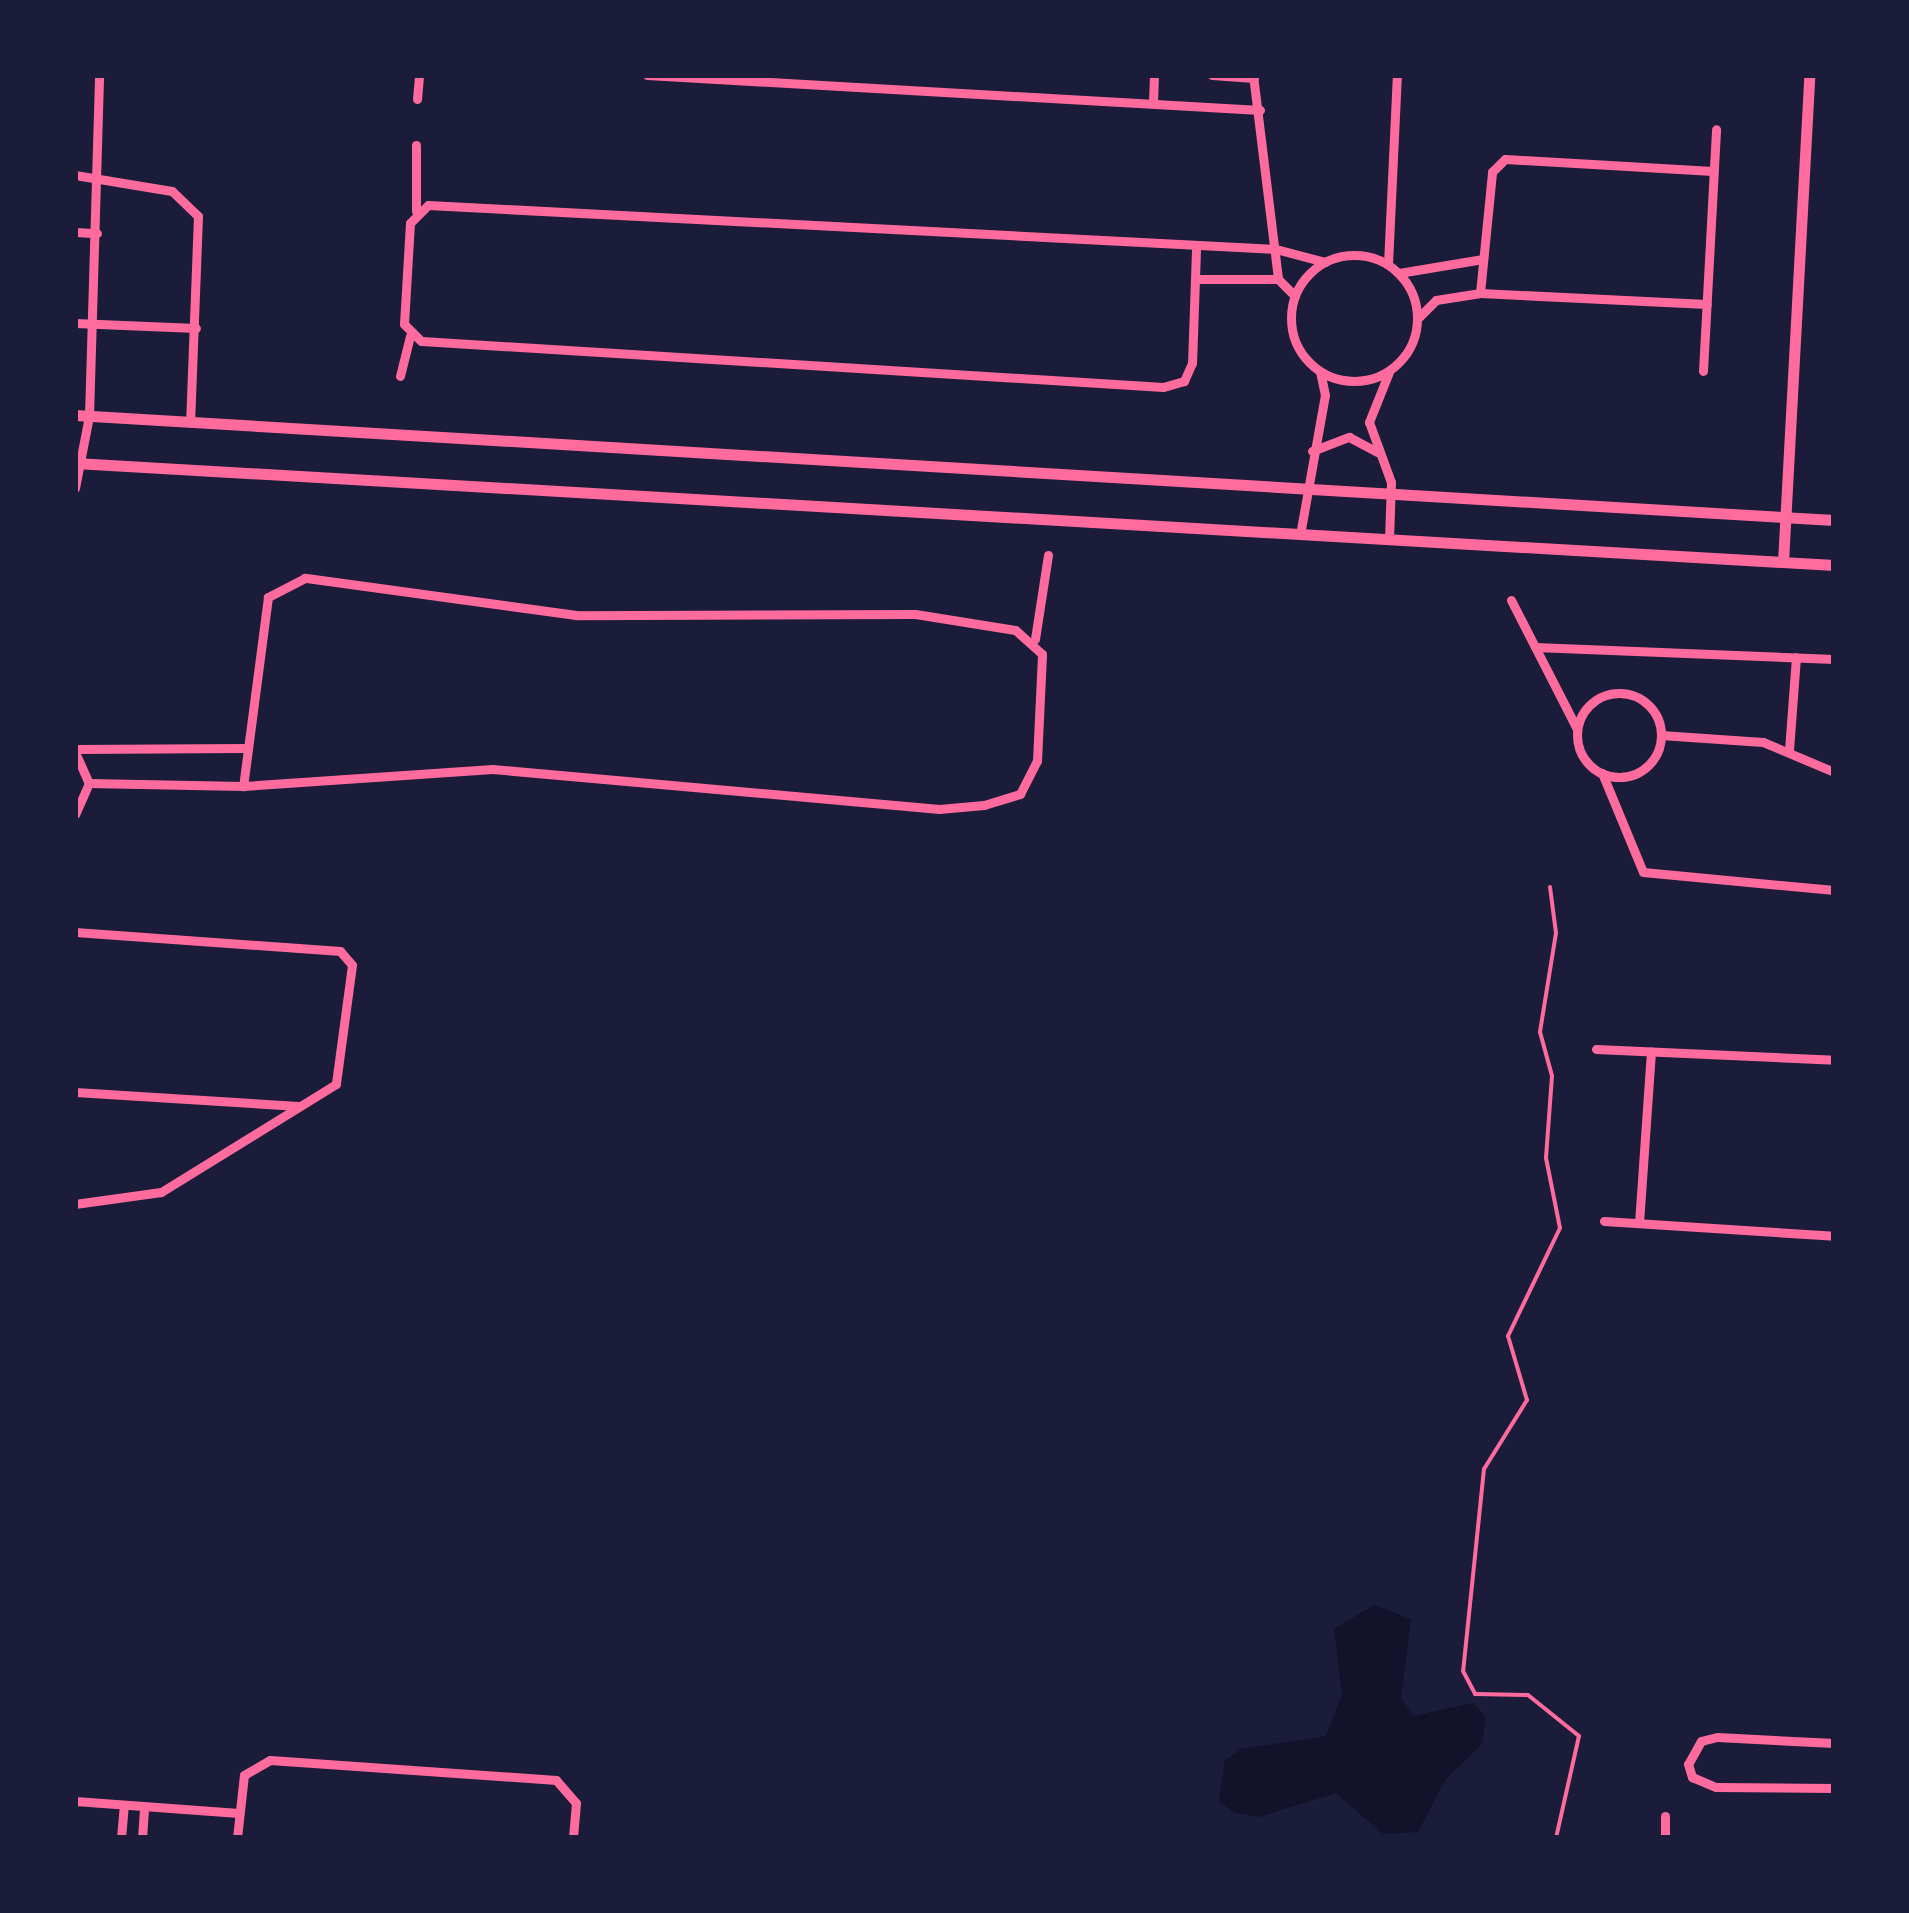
<!DOCTYPE html>
<html>
<head>
<meta charset="utf-8">
<style>
	body { margin:0 }
	#map { position:relative; width:1909px; height:1913px; overflow:hidden; background:#1b1b3a; font-family:Cabin,sans-serif }
	div>[style] { position:absolute }
	[style*='--x'] { left:calc(var(--x)*1px); top:calc(var(--y)*1px); width:calc(var(--w)*1px); rotate:calc(var(--a)*1deg) }
	.water>* { inset:0; background:#12122b }
	.path>* { height:4px; margin:-2px; padding:0 2px; transform-origin:2px; border-radius:2px; background:#ff6b9d }
	.minor>* { height:9px; margin:-4.5px; padding:0 4.5px; transform-origin:4.5px; border-radius:4.5px; background:#ff6b9d }
	.minor>.ring { margin:-4.5px; padding:0; box-sizing:content-box; background:none; border:9px solid #ff6b9d; border-radius:50% }
	.tertiary>* { height:11px; margin:-5.5px; padding:0 5.5px; transform-origin:5.5px; border-radius:5.5px; background:#ff6b9d }
	span { translate:-50% -50%; white-space:nowrap; text-align:center; line-height:1.15; -webkit-text-stroke:10px #1b1b3a; paint-order:stroke }
	.frame { position:absolute; inset:0; border:78px solid #1b1b3a; pointer-events:none }
</style>
</head>
<body>
<div id="map">
	<div class="water">
		<i style="clip-path:polygon(1374px 1605px,1411px 1619px,1401px 1698px,1413px 1716px,1473px 1703px,1486px 1718px,1482px 1744px,1445px 1780px,1418px 1832px,1383px 1834px,1336px 1793px,1259px 1817px,1234px 1813px,1219px 1800px,1225px 1760px,1241px 1749px,1326px 1736px,1342px 1695px,1334px 1629px)"></i>
	</div>
	<div class="path">
		<i style="--x:1550;--y:887;--w:46;--a:82.6"></i>
		<i style="--x:1556;--y:933;--w:100;--a:99.2"></i>
		<i style="--x:1540;--y:1032;--w:46;--a:74.7"></i>
		<i style="--x:1552;--y:1076;--w:82;--a:94.2"></i>
		<i style="--x:1546;--y:1158;--w:71;--a:78.7"></i>
		<i style="--x:1560;--y:1228;--w:120;--a:115.7"></i>
		<i style="--x:1508;--y:1336;--w:67;--a:73.5"></i>
		<i style="--x:1527;--y:1400;--w:81;--a:121.9"></i>
		<i style="--x:1484;--y:1469;--w:203;--a:95.9"></i>
		<i style="--x:1463;--y:1671;--w:26;--a:62"></i>
		<i style="--x:1475;--y:1694;--w:53;--a:1.1"></i>
		<i style="--x:1528;--y:1695;--w:65;--a:38.8"></i>
		<i style="--x:1579;--y:1736;--w:105;--a:102.7"></i>
	</div>
	<div class="minor">
		<i style="--x:647;--y:75;--w:614;--a:3.27"></i>
		<i style="--x:1212;--y:75;--w:42;--a:4.1"></i>
		<i style="--x:1253;--y:75;--w:206;--a:83"></i>
		<i style="--x:1278;--y:279;--w:24;--a:45"></i>
		<i style="--x:417;--y:99;--w:24;--a:-85"></i>
		<i style="--x:1153;--y:103;--w:28;--a:-88"></i>
		<i style="--x:416;--y:145;--w:66;--a:90"></i>
		<i style="--x:75;--y:175;--w:98;--a:9.4"></i>
		<i style="--x:172;--y:191;--w:36;--a:44"></i>
		<i style="--x:198;--y:216;--w:206;--a:92.2"></i>
		<i style="--x:75;--y:232;--w:22;--a:3"></i>
		<i style="--x:1196;--y:250;--w:113;--a:92"></i>
		<i style="--x:1192;--y:363;--w:20;--a:114"></i>
		<i style="--x:1184;--y:381;--w:22;--a:164"></i>
		<i style="--x:1163;--y:387;--w:743;--a:-176.45"></i>
		<i style="--x:421;--y:341;--w:24;--a:-135"></i>
		<i style="--x:404;--y:324;--w:101;--a:-86.6"></i>
		<i style="--x:410;--y:223;--w:25;--a:-45"></i>
		<i style="--x:428;--y:205;--w:849;--a:2.97"></i>
		<i style="--x:1276;--y:249;--w:51;--a:14.9"></i>
		<i class="ring" style="left:1291px;top:255px;width:117px;height:117px"></i>
		<i style="--x:1388;--y:264;--w:189;--a:-87.3"></i>
		<i style="--x:1399;--y:273;--w:85;--a:-9.5"></i>
		<i style="--x:1196;--y:279;--w:82;--a:0"></i>
		<i style="--x:1480;--y:293;--w:122;--a:-84.3"></i>
		<i style="--x:1492;--y:172;--w:18;--a:-45"></i>
		<i style="--x:1505;--y:159;--w:208;--a:3.3"></i>
		<i style="--x:1419;--y:317;--w:24;--a:-45"></i>
		<i style="--x:1436;--y:300;--w:45;--a:-9"></i>
		<i style="--x:1480;--y:293;--w:227;--a:2.8"></i>
		<i style="--x:75;--y:323;--w:121;--a:2.4"></i>
		<i style="--x:1703;--y:371;--w:242;--a:-86.9"></i>
		<i style="--x:1389;--y:372;--w:54;--a:111.8"></i>
		<i style="--x:1369;--y:422;--w:64;--a:69.9"></i>
		<i style="--x:1391;--y:482;--w:57;--a:92"></i>
		<i style="--x:400;--y:376;--w:41;--a:-76"></i>
		<i style="--x:1312;--y:451;--w:40;--a:-21"></i>
		<i style="--x:1349;--y:437;--w:32;--a:28"></i>
		<i style="--x:75;--y:488;--w:73;--a:-79"></i>
		<i style="--x:89;--y:416;--w:341;--a:-88.3"></i>
		<i style="--x:1300;--y:535;--w:142;--a:-79.9"></i>
		<i style="--x:1325;--y:395;--w:24;--a:-102"></i>
		<i style="--x:1511;--y:600;--w:145;--a:62.9"></i>
		<i style="--x:1035;--y:639;--w:85;--a:-81.2"></i>
		<i style="--x:1535;--y:647;--w:299;--a:2.3"></i>
		<i class="ring" style="left:1577px;top:693px;width:75px;height:75px"></i>
		<i style="--x:1661;--y:735;--w:102;--a:3.9"></i>
		<i style="--x:1763;--y:742;--w:77;--a:22.9"></i>
		<i style="--x:75;--y:749;--w:171;--a:-0.3"></i>
		<i style="--x:1789;--y:750;--w:93;--a:-85.7"></i>
		<i style="--x:75;--y:752;--w:34;--a:66"></i>
		<i style="--x:89;--y:783;--w:34;--a:114"></i>
		<i style="--x:1602;--y:773;--w:107;--a:67.5"></i>
		<i style="--x:1643;--y:872;--w:192;--a:5.4"></i>
		<i style="--x:89;--y:783;--w:154;--a:1.1"></i>
		<i style="--x:243;--y:786;--w:250;--a:-3.9"></i>
		<i style="--x:492;--y:769;--w:449;--a:5.1"></i>
		<i style="--x:939;--y:809;--w:45;--a:-5.1"></i>
		<i style="--x:984;--y:805;--w:38;--a:-17"></i>
		<i style="--x:1020;--y:794;--w:37;--a:-63"></i>
		<i style="--x:1037;--y:761;--w:107;--a:-87.3"></i>
		<i style="--x:1042;--y:654;--w:36;--a:-138"></i>
		<i style="--x:1015;--y:630;--w:101;--a:-170.9"></i>
		<i style="--x:915;--y:614;--w:339;--a:179.8"></i>
		<i style="--x:576;--y:615;--w:274;--a:-172.2"></i>
		<i style="--x:305;--y:578;--w:42;--a:152.8"></i>
		<i style="--x:268;--y:597;--w:191;--a:97.5"></i>
		<i style="--x:75;--y:932;--w:266;--a:4.1"></i>
		<i style="--x:340;--y:951;--w:18;--a:49"></i>
		<i style="--x:352;--y:965;--w:120;--a:97.7"></i>
		<i style="--x:336;--y:1084;--w:206;--a:148.3"></i>
		<i style="--x:161;--y:1192;--w:87;--a:172.1"></i>
		<i style="--x:1596;--y:1049;--w:238;--a:2.6"></i>
		<i style="--x:75;--y:1092;--w:224;--a:3.6"></i>
		<i style="--x:1604;--y:1221;--w:230;--a:3.7"></i>
		<i style="--x:1639;--y:1223;--w:172;--a:-86"></i>
		<i style="--x:1834;--y:1743;--w:117;--a:-177.1"></i>
		<i style="--x:1717;--y:1737;--w:16;--a:166"></i>
		<i style="--x:1701;--y:1741;--w:26;--a:119"></i>
		<i style="--x:1688;--y:1764;--w:14;--a:73"></i>
		<i style="--x:1692;--y:1777;--w:26;--a:23"></i>
		<i style="--x:1716;--y:1787;--w:118;--a:0.5"></i>
		<i style="--x:75;--y:1801;--w:164;--a:4.2"></i>
		<i style="--x:121;--y:1838;--w:33;--a:-85"></i>
		<i style="--x:142;--y:1838;--w:32;--a:-86"></i>
		<i style="--x:237;--y:1838;--w:63;--a:-83.7"></i>
		<i style="--x:244;--y:1775;--w:30;--a:-30"></i>
		<i style="--x:270;--y:1760;--w:287;--a:4"></i>
		<i style="--x:556;--y:1780;--w:30;--a:49"></i>
		<i style="--x:576;--y:1803;--w:35;--a:95"></i>
		<i style="--x:1665;--y:1838;--w:22;--a:-90"></i>
	</div>
	<div class="tertiary">
		<i style="--x:75;--y:415;--w:1762;--a:3.42"></i>
		<i style="--x:75;--y:463;--w:1762;--a:3.32"></i>
		<i style="--x:1783;--y:562;--w:488;--a:-86.9"></i>
	</div>
	<div class="frame"></div>
</div>
</body>
</html>
